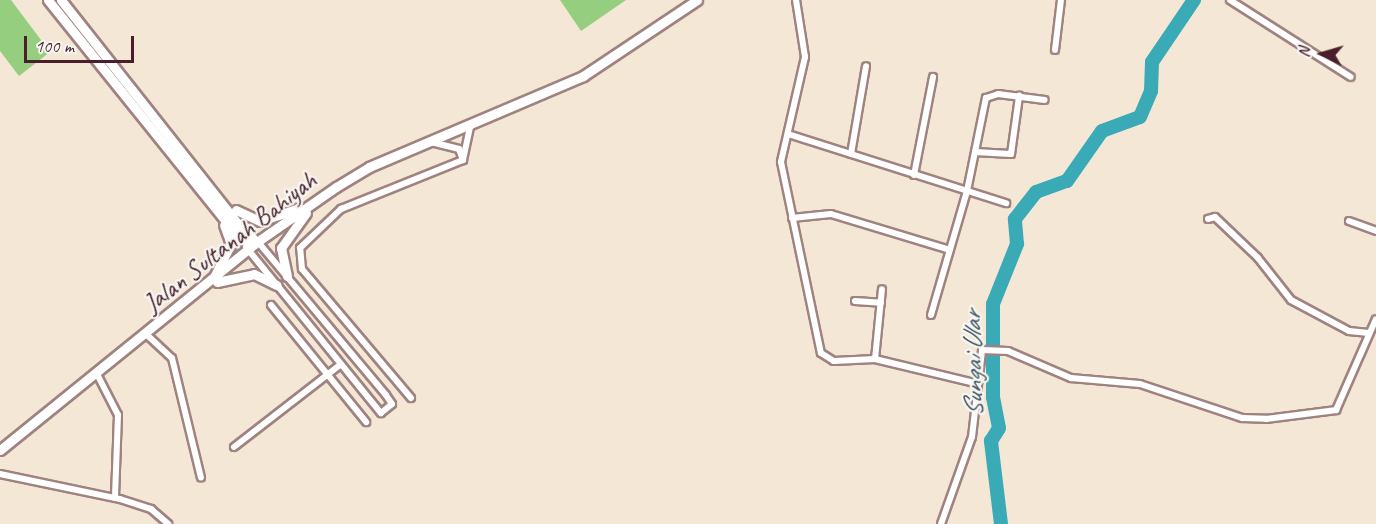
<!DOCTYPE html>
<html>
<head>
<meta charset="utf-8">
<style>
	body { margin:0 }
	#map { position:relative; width:1376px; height:524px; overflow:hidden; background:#f4e7d5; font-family:Caveat,sans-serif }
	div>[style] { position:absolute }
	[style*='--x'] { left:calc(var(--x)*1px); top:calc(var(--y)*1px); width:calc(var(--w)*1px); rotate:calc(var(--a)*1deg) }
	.green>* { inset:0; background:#96ce80 }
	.river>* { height:14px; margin:-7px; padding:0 7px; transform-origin:7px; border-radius:7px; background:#39aab6 }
	.roads { filter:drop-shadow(2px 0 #9f8380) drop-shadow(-2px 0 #9f8380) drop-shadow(0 2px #9f8380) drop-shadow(0 -2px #9f8380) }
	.minor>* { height:6px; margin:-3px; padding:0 3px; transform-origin:3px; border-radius:3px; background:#fff }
	.primary>* { height:9px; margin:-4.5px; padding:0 4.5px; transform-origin:4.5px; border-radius:4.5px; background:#fff }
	span { translate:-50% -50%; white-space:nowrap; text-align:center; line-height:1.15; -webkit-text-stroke:4.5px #f6f6f2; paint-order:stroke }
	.street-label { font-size:26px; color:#4a1f2b }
	.water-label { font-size:27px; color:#435763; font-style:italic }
	.north { position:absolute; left:1292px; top:24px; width:60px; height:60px; -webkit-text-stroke:4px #f6f6f2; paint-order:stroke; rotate:275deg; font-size:16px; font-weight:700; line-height:24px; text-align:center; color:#4a1f2b }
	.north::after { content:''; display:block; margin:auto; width:21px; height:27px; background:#4a1f2b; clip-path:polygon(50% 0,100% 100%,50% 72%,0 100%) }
	.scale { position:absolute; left:24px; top:36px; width:110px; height:27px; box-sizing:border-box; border:3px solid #4a1f2b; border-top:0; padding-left:8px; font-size:18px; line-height:21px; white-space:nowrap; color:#4a1f2b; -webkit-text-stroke:4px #f6f6f2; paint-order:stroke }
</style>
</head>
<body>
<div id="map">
	<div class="green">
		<i style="clip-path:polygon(0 0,11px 0,50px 52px,19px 76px,0 51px)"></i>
		<i style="clip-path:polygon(560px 0,626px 0,581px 31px)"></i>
	</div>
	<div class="river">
		<i style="--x:1001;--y:524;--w:84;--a:-96.9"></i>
		<i style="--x:991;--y:441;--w:15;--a:-58"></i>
		<i style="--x:999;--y:428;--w:32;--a:-101"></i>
		<i style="--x:993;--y:397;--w:93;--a:-90"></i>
		<i style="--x:993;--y:304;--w:65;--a:-68.2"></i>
		<i style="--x:1017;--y:244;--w:25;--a:-95"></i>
		<i style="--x:1015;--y:219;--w:34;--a:-52"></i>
		<i style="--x:1036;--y:192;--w:33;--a:-20"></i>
		<i style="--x:1067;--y:181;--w:61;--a:-55"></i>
		<i style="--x:1102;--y:131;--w:40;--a:-20.2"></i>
		<i style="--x:1140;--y:117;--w:28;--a:-67"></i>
		<i style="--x:1151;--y:91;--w:29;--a:-88"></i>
		<i style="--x:1152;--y:62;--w:75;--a:-55.9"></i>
	</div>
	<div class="roads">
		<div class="minor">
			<i style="--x:796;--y:0;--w:58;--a:81"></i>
			<i style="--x:805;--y:57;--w:108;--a:102.9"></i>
			<i style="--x:781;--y:162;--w:195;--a:78.2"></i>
			<i style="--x:821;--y:353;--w:15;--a:32"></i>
			<i style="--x:834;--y:361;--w:41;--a:-2.8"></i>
			<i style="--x:875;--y:359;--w:103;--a:13.5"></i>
			<i style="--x:1230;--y:0;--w:143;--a:32.5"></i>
			<i style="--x:1055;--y:50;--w:50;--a:-83.2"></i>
			<i style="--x:788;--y:134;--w:229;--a:17.6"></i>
			<i style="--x:431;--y:142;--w:29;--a:14"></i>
			<i style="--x:459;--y:149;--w:12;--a:70"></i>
			<i style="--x:463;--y:160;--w:35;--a:-78"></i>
			<i style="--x:975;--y:152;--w:36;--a:3"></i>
			<i style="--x:1011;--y:154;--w:59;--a:-82.1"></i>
			<i style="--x:851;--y:154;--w:89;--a:-80.3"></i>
			<i style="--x:914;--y:175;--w:100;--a:-79"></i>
			<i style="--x:792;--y:218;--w:39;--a:-6"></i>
			<i style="--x:831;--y:214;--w:124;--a:16.8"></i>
			<i style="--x:1208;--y:219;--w:7;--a:-16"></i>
			<i style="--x:1215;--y:217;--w:59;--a:43.6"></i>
			<i style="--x:1258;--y:258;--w:53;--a:51.8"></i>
			<i style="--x:1291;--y:300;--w:66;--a:28.1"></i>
			<i style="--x:1349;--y:331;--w:20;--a:6"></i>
			<i style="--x:1349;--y:221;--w:29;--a:20"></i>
			<i style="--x:246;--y:247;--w:214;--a:50.9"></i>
			<i style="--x:381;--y:413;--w:14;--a:-39"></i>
			<i style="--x:392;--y:404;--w:11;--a:-124"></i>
			<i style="--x:386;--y:395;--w:214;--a:-129.9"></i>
			<i style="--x:855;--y:301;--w:26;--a:4"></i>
			<i style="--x:271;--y:305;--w:151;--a:50.9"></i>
			<i style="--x:931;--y:315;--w:129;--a:-73.8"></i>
			<i style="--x:967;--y:191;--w:95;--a:-78.5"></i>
			<i style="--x:986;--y:98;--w:13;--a:-18"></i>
			<i style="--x:998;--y:94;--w:47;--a:7.3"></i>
			<i style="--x:146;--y:334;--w:35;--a:43"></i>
			<i style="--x:172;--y:358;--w:123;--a:76.4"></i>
			<i style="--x:875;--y:359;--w:70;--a:-84.3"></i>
			<i style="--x:97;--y:374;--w:46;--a:62.9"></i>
			<i style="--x:118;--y:415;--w:83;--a:92.1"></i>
			<i style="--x:411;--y:398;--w:169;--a:-130.2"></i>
			<i style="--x:302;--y:269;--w:21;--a:-95"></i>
			<i style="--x:300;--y:248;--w:57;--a:-43.6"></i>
			<i style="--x:341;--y:209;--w:131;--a:-21.9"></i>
			<i style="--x:234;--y:447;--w:135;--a:-37.8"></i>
			<i style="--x:0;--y:474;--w:123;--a:11.8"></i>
			<i style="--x:120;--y:499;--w:33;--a:18"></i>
			<i style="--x:151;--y:509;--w:23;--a:41"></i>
			<i style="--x:941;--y:524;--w:92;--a:-70.4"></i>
			<i style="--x:972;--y:437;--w:88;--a:-83.4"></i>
			<i style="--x:982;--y:350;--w:26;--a:2"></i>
			<i style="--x:1008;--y:351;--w:69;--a:23.2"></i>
			<i style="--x:1071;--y:378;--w:69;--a:5"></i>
			<i style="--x:1140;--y:384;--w:108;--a:18.4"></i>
			<i style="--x:1242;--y:418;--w:24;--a:2"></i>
			<i style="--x:1266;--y:419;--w:71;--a:-7.3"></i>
			<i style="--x:1336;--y:410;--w:99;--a:-66.3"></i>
		</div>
		<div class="primary">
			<i style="--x:48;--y:0;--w:307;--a:51.2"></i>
			<i style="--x:240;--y:239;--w:15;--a:20"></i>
			<i style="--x:61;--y:0;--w:311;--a:51.7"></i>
			<i style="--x:236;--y:210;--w:26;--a:25"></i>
			<i style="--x:260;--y:221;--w:40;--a:-18"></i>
			<i style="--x:215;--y:275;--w:35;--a:-63"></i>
			<i style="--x:231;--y:244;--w:20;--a:-110"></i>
			<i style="--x:287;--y:276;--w:29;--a:-102"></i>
			<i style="--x:281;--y:248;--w:43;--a:-54.5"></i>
			<i style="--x:217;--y:282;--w:38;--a:-12"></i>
			<i style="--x:254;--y:274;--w:25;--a:26"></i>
			<i style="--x:0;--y:450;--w:327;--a:-39"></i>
			<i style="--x:254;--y:244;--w:100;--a:-34.8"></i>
			<i style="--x:336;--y:187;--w:39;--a:-31"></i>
			<i style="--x:369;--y:167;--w:233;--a:-23"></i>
			<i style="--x:583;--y:76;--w:137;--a:-33.7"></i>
		</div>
	</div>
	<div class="street-label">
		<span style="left:230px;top:242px;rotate:-38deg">Jalan Sultanah Bahiyah</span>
	</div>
	<div class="water-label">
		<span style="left:973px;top:364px;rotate:-91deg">Sungai Ular</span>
	</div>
	<div class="north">N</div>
	<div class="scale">100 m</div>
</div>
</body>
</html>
